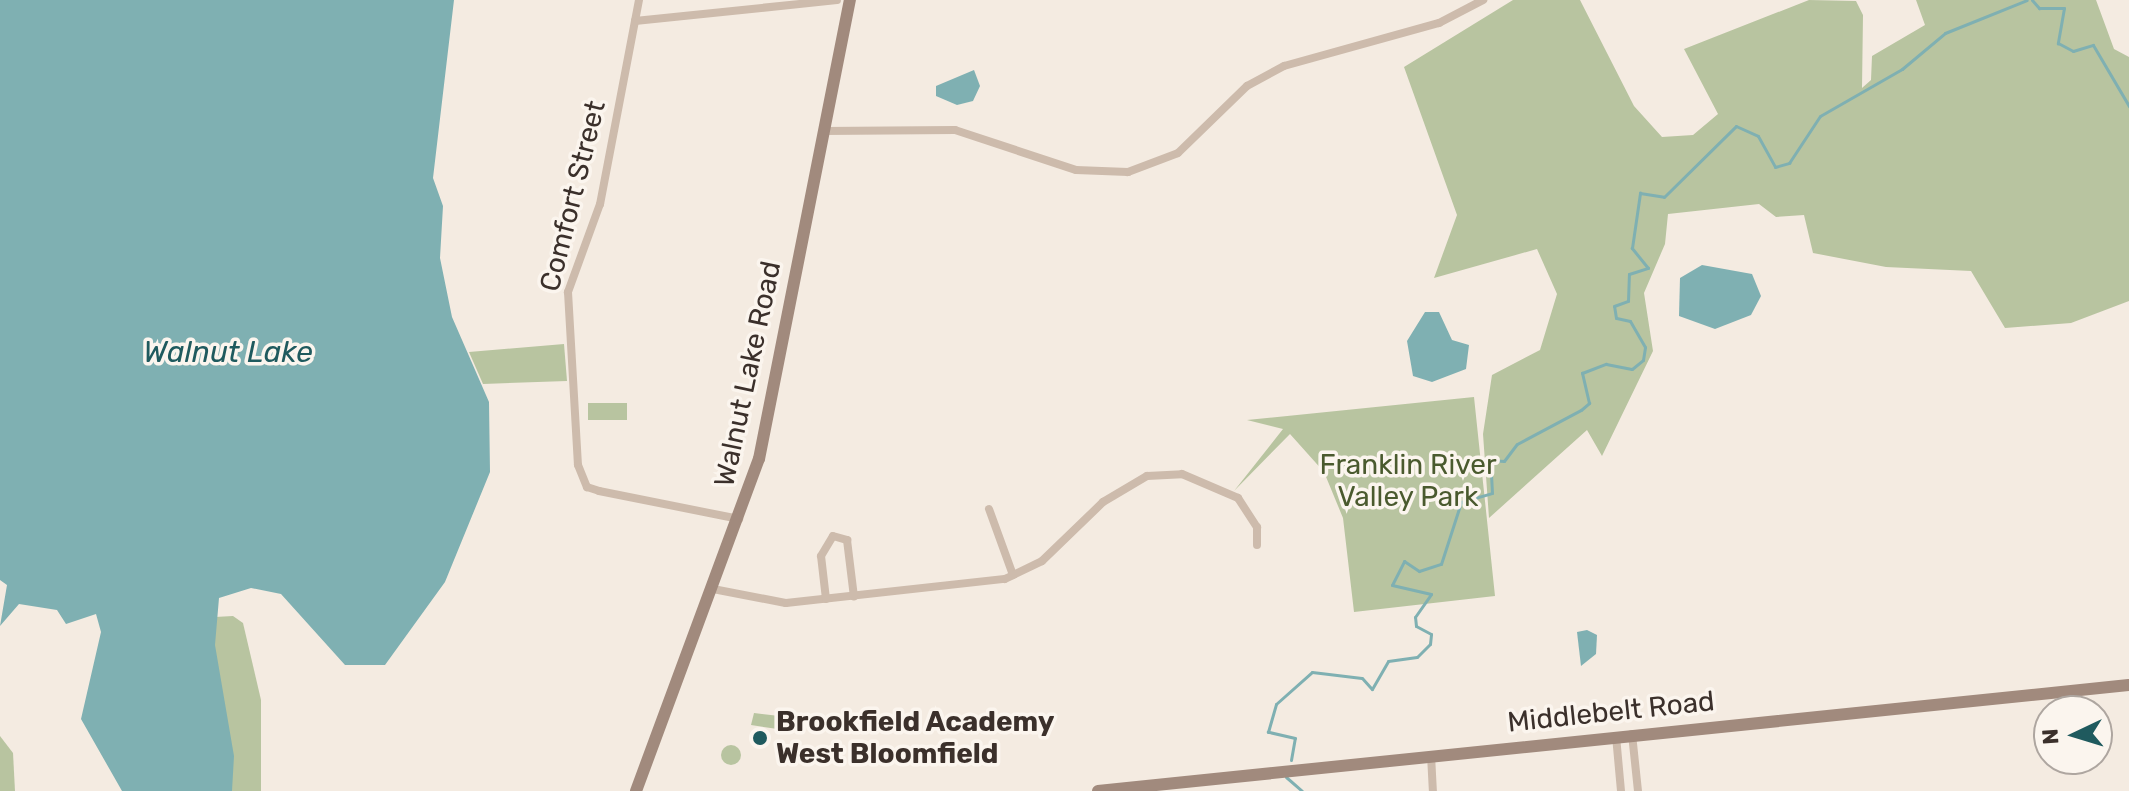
<!DOCTYPE html>
<html>
<head>
<meta charset="utf-8">
<style>
	body { margin:0 }
	#map { position:relative; width:2129px; height:791px; overflow:hidden; background:#f4ebe1; font-family:Rubik,sans-serif }
	div>[style] { position:absolute }
	[style*='--x'] { left:calc(var(--x)*1px); top:calc(var(--y)*1px); width:calc(var(--w)*1px); rotate:calc(var(--a)*1deg) }
	.green>* { inset:0; background:#b8c4a0; transform-origin:0 0 }
	.round { border-radius:50% }
	.water>* { inset:0; background:#7fb0b2 }
	.stream>* { height:3px; margin:-1.5px; padding:0 1.5px; transform-origin:1.5px; border-radius:1.5px; background:#7fb0b2 }
	.street>* { height:8px; margin:-4px; padding:0 4px; transform-origin:4px; border-radius:4px; background:#cdbbac }
	.secondary>* { height:12px; margin:-6px; padding:0 6px; transform-origin:6px; border-radius:6px; background:#a18a7d }
	.dots>* { width:22px; height:22px; translate:-50% -50%; box-sizing:border-box; border:4px solid #fbf5ee; border-radius:50% }
	span { translate:-50% -50%; white-space:nowrap; text-align:center; line-height:1.15; -webkit-text-stroke:7px #fbf5ee; paint-order:stroke }
	.street-label { font-size:28px; color:#3b302b }
	.park-label { font-size:28px; color:#4a5a2e }
	.poi-label { font-size:28px; color:#3b302b; font-weight:700 }
	.left { translate:0 -50%; text-align:left }
	.water-label { font-size:30px; color:#1f5a5e; font-style:italic }
	.north { position:absolute; left:2033px; top:695px; width:80px; height:80px; box-sizing:border-box; background:#fbf5ee; border:2px solid #aea6a0; border-radius:50%; rotate:266deg; font-size:22px; font-weight:700; line-height:32px; text-align:center; color:#3b302b }
	.north::after { content:''; display:block; margin:auto; width:28px; height:36px; background:#1f5a5e; clip-path:polygon(50% 0,100% 100%,50% 72%,0 100%) }
</style>
</head>
<body>
<div id="map">
	<div class="green">
		<i style="clip-path:polygon(1513px 0,1580px 0,1634px 106px,1662px 137px,1693px 135px,1718px 114px,1684px 49px,1809px 0,1856px 1px,1863px 15px,1862px 88px,1871px 80px,1872px 56px,1925px 25px,1916px 0,2096px 0,2114px 49px,2129px 57px,2129px 301px,2071px 323px,2005px 328px,1971px 271px,1886px 267px,1813px 253px,1804px 215px,1776px 217px,1759px 204px,1668px 214px,1665px 244px,1644px 293px,1653px 351px,1602px 456px,1587px 430px,1489px 518px,1483px 434px,1492px 375px,1540px 350px,1557px 294px,1537px 249px,1434px 278px,1457px 215px,1404px 67px)"></i>
		<i style="clip-path:polygon(564px 344px,567px 381px,483px 384px,469px 352px)"></i>
		<i style="clip-path:polygon(1474px 397px,1495px 596px,1354px 612px,1343px 518px,1324px 472px,1290px 434px,1234px 491px,1283px 429px,1247px 420px)"></i>
		<i style="left:627px;top:403px;width:17px;height:39px;rotate:90deg"></i>
		<i style="clip-path:polygon(233px 616px,243px 623px,261px 700px,261px 791px,133px 791px,215px 617px)"></i>
		<i style="clip-path:polygon(754px 713px,788px 717px,791px 731px,751px 725px)"></i>
		<i style="clip-path:polygon(0 736px,13px 753px,15px 791px,0 791px)"></i>
		<i class="round" style="left:721px;top:745px;width:20px;height:20px"></i>
	</div>
	<div class="water">
		<i style="clip-path:polygon(0 0,454px 0,433px 178px,443px 206px,440px 258px,452px 317px,489px 402px,490px 472px,445px 582px,385px 665px,345px 665px,281px 594px,251px 588px,219px 598px,215px 645px,234px 756px,232px 791px,122px 791px,81px 719px,101px 632px,96px 614px,66px 624px,57px 610px,19px 604px,0 626px,7px 585px,0 580px)"></i>
		<i style="clip-path:polygon(974px 70px,980px 86px,973px 101px,957px 105px,936px 96px,936px 86px)"></i>
		<i style="clip-path:polygon(1702px 265px,1752px 274px,1761px 296px,1751px 315px,1715px 329px,1679px 316px,1680px 278px)"></i>
		<i style="clip-path:polygon(1425px 312px,1439px 312px,1452px 340px,1469px 345px,1466px 369px,1432px 382px,1413px 376px,1407px 341px)"></i>
		<i style="clip-path:polygon(1587px 630px,1597px 635px,1596px 654px,1581px 666px,1577px 632px)"></i>
	</div>
	<div class="stream">
		<i style="--x:2032;--y:0;--w:11;--a:49"></i>
		<i style="--x:2039;--y:8;--w:25;--a:0"></i>
		<i style="--x:2064;--y:8;--w:36;--a:100"></i>
		<i style="--x:2058;--y:43;--w:17;--a:28"></i>
		<i style="--x:2073;--y:51;--w:21;--a:-17"></i>
		<i style="--x:2093;--y:45;--w:71;--a:59.5"></i>
		<i style="--x:1291;--y:760;--w:22;--a:-80"></i>
		<i style="--x:1295;--y:738;--w:28;--a:-167"></i>
		<i style="--x:1268;--y:732;--w:29;--a:-74"></i>
		<i style="--x:1276;--y:704;--w:48;--a:-41.6"></i>
		<i style="--x:1312;--y:672;--w:50;--a:6.8"></i>
		<i style="--x:1362;--y:678;--w:15;--a:48"></i>
		<i style="--x:1372;--y:689;--w:32;--a:-60"></i>
		<i style="--x:1388;--y:661;--w:29;--a:-8"></i>
		<i style="--x:1417;--y:657;--w:18;--a:-45"></i>
		<i style="--x:1430;--y:644;--w:10;--a:-84"></i>
		<i style="--x:1431;--y:634;--w:17;--a:-152"></i>
		<i style="--x:1416;--y:626;--w:9;--a:-96"></i>
		<i style="--x:1415;--y:617;--w:28;--a:-55"></i>
		<i style="--x:1431;--y:594;--w:40;--a:-167"></i>
		<i style="--x:1392;--y:585;--w:27;--a:-63"></i>
		<i style="--x:1404;--y:561;--w:18;--a:34"></i>
		<i style="--x:1419;--y:571;--w:23;--a:-18"></i>
		<i style="--x:1441;--y:564;--w:65;--a:-72.1"></i>
		<i style="--x:1461;--y:502;--w:32;--a:-16"></i>
		<i style="--x:1492;--y:493;--w:33;--a:-93"></i>
		<i style="--x:1490;--y:460;--w:14;--a:4"></i>
		<i style="--x:1504;--y:461;--w:21;--a:-53"></i>
		<i style="--x:1517;--y:444;--w:72;--a:-28"></i>
		<i style="--x:1581;--y:410;--w:11;--a:-41"></i>
		<i style="--x:1589;--y:403;--w:31;--a:-103"></i>
		<i style="--x:1582;--y:373;--w:26;--a:-21"></i>
		<i style="--x:1606;--y:364;--w:26;--a:11"></i>
		<i style="--x:1632;--y:369;--w:14;--a:-39"></i>
		<i style="--x:1643;--y:360;--w:13;--a:-81"></i>
		<i style="--x:1645;--y:347;--w:30;--a:-120"></i>
		<i style="--x:1630;--y:321;--w:14;--a:-168"></i>
		<i style="--x:1616;--y:318;--w:12;--a:-99"></i>
		<i style="--x:1614;--y:306;--w:15;--a:-20"></i>
		<i style="--x:1628;--y:301;--w:27;--a:-88"></i>
		<i style="--x:1629;--y:274;--w:20;--a:-18"></i>
		<i style="--x:1648;--y:268;--w:26;--a:-129"></i>
		<i style="--x:1632;--y:248;--w:56;--a:-81.7"></i>
		<i style="--x:1640;--y:193;--w:24;--a:9"></i>
		<i style="--x:1664;--y:197;--w:101;--a:-44.6"></i>
		<i style="--x:1736;--y:126;--w:24;--a:24"></i>
		<i style="--x:1758;--y:136;--w:35;--a:61"></i>
		<i style="--x:1775;--y:167;--w:15;--a:-16"></i>
		<i style="--x:1789;--y:163;--w:56;--a:-56.6"></i>
		<i style="--x:1820;--y:116;--w:95;--a:-29.8"></i>
		<i style="--x:1902;--y:69;--w:56;--a:-39.9"></i>
		<i style="--x:1945;--y:33;--w:88;--a:-21.9"></i>
		<i style="--x:1286;--y:777;--w:21;--a:41"></i>
	</div>
	<div class="street">
		<i style="--x:639;--y:0;--w:208;--a:100.8"></i>
		<i style="--x:600;--y:204;--w:94;--a:110"></i>
		<i style="--x:568;--y:292;--w:173;--a:86.7"></i>
		<i style="--x:578;--y:465;--w:24;--a:68"></i>
		<i style="--x:587;--y:487;--w:13;--a:18"></i>
		<i style="--x:599;--y:491;--w:143;--a:11.3"></i>
		<i style="--x:635;--y:21;--w:203;--a:-5.9"></i>
		<i style="--x:823;--y:131;--w:132;--a:-0.4"></i>
		<i style="--x:955;--y:130;--w:127;--a:18.3"></i>
		<i style="--x:1076;--y:170;--w:52;--a:2.2"></i>
		<i style="--x:1128;--y:172;--w:53;--a:-20.8"></i>
		<i style="--x:1178;--y:153;--w:96;--a:-44.2"></i>
		<i style="--x:1247;--y:86;--w:42;--a:-28.4"></i>
		<i style="--x:1284;--y:66;--w:161;--a:-15.5"></i>
		<i style="--x:1439;--y:23;--w:50;--a:-27.6"></i>
		<i style="--x:989;--y:509;--w:70;--a:70"></i>
		<i style="--x:713;--y:589;--w:74;--a:10.9"></i>
		<i style="--x:786;--y:603;--w:220;--a:-6.3"></i>
		<i style="--x:1005;--y:579;--w:41;--a:-25.9"></i>
		<i style="--x:1042;--y:561;--w:85;--a:-44"></i>
		<i style="--x:1103;--y:502;--w:51;--a:-30.6"></i>
		<i style="--x:1147;--y:476;--w:35;--a:-3"></i>
		<i style="--x:1182;--y:474;--w:61;--a:23.2"></i>
		<i style="--x:1238;--y:498;--w:35;--a:57"></i>
		<i style="--x:1257;--y:527;--w:18;--a:90"></i>
		<i style="--x:826;--y:599;--w:43;--a:-96.6"></i>
		<i style="--x:821;--y:556;--w:23;--a:-59"></i>
		<i style="--x:833;--y:536;--w:15;--a:16"></i>
		<i style="--x:847;--y:540;--w:57;--a:83"></i>
		<i style="--x:1632;--y:734;--w:57;--a:84"></i>
		<i style="--x:1616;--y:736;--w:55;--a:84.8"></i>
		<i style="--x:1431;--y:755;--w:36;--a:87"></i>
	</div>
	<div class="secondary">
		<i style="--x:636;--y:791;--w:354;--a:-69.7"></i>
		<i style="--x:759;--y:459;--w:468;--a:-78.8"></i>
		<i style="--x:1098;--y:791;--w:1036;--a:-5.87"></i>
	</div>
	<div class="dots">
		<i style="left:760px;top:738px;background:#1f5a5e"></i>
	</div>
	<div class="street-label">
		<span style="left:573px;top:196px;rotate:-76deg">Comfort Street</span>
		<span style="left:748px;top:374px;rotate:-78deg">Walnut Lake Road</span>
		<span style="left:1611px;top:712px;rotate:-6deg">Middlebelt Road</span>
	</div>
	<div class="park-label">
		<span style="left:1408px;top:481px">Franklin River<br>Valley Park</span>
	</div>
	<div class="poi-label">
		<span class="left" style="left:776px;top:738px">Brookfield Academy<br>West Bloomfield</span>
	</div>
	<div class="water-label">
		<span style="left:228px;top:352px">Walnut Lake</span>
	</div>
	<div class="north">N</div>
</div>
</body>
</html>
